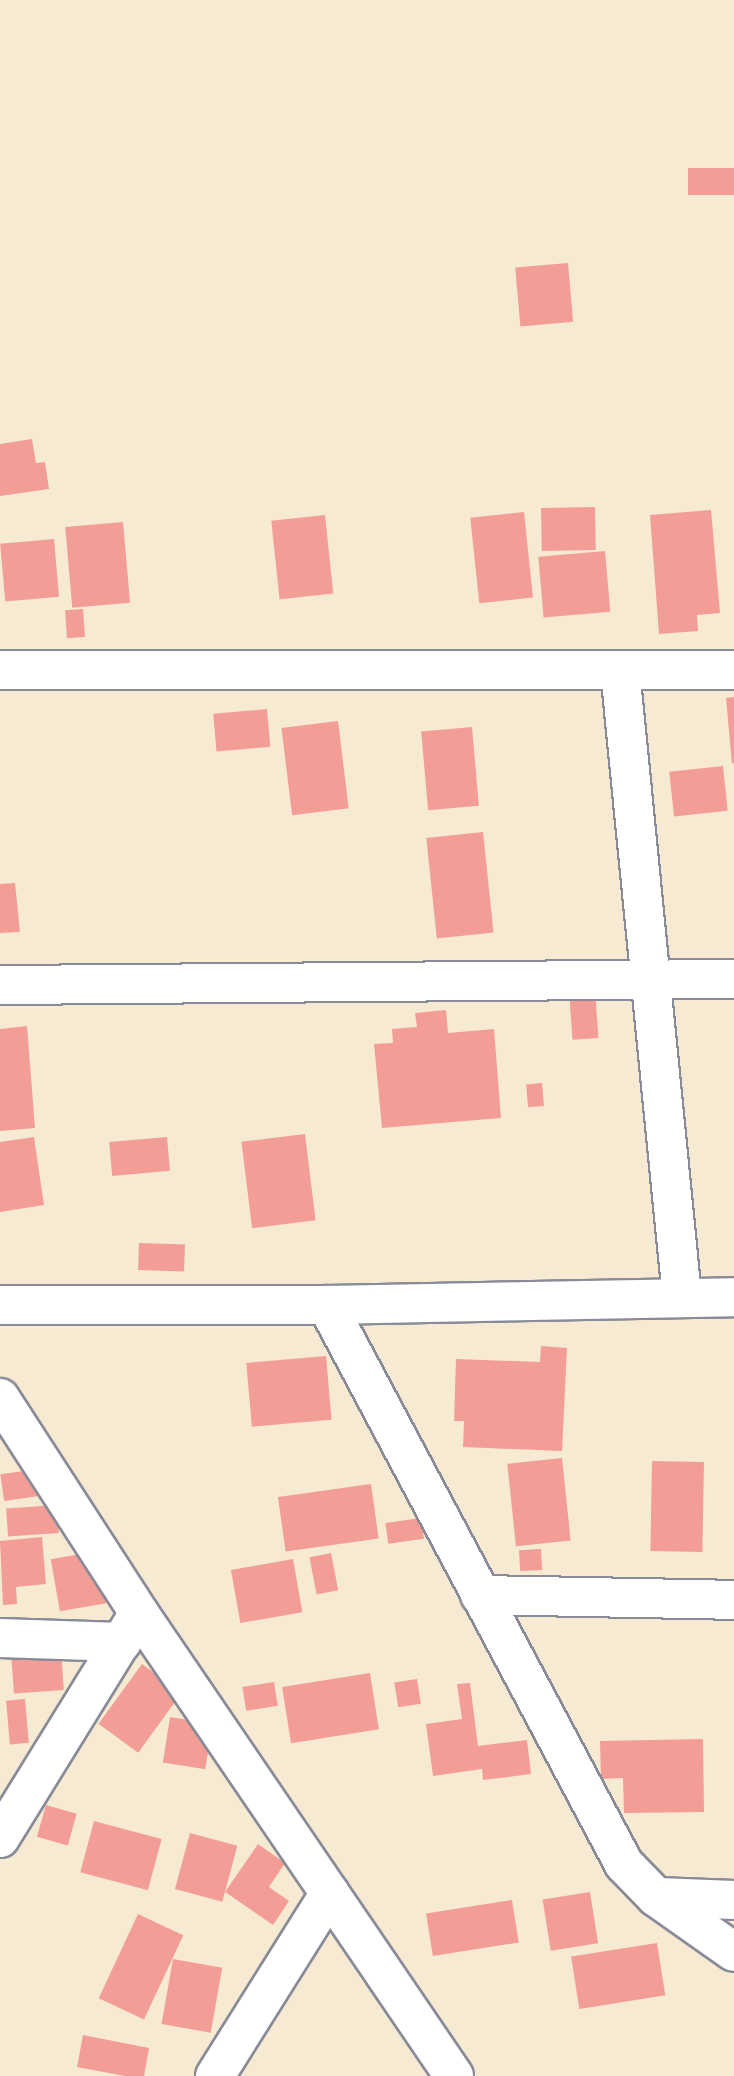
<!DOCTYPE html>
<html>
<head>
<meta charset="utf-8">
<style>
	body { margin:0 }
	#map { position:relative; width:734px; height:2076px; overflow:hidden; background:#f7ead3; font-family:Caveat,sans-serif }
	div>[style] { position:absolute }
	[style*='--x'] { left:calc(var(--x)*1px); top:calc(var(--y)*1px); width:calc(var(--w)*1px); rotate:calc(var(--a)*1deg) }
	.building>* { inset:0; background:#f39d97; transform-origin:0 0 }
	.roads { filter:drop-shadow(2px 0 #898c98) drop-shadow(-2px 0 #898c98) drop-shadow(0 2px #898c98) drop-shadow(0 -2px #898c98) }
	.minor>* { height:38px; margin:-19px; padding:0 19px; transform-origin:19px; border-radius:19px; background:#fff }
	span { translate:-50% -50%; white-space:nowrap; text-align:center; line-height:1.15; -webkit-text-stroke:7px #fcf5e5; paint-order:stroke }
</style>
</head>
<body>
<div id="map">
	<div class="building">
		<i style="left:734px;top:168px;width:27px;height:46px;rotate:90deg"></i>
		<i style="left:568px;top:263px;width:59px;height:53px;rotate:85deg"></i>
		<i style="clip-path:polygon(32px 439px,36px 463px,45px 462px,49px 489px,0 496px,0 444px)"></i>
		<i style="left:595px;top:507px;width:43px;height:54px;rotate:89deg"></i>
		<i style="clip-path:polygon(711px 510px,720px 613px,697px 615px,698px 631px,659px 634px,650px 515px)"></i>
		<i style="left:524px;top:512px;width:86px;height:54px;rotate:84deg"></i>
		<i style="left:325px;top:515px;width:79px;height:54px;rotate:84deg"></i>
		<i style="left:123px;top:522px;width:81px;height:58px;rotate:85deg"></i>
		<i style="left:54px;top:539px;width:58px;height:54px;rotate:85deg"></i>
		<i style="left:605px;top:551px;width:61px;height:67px;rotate:85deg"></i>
		<i style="left:83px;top:609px;width:28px;height:18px;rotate:86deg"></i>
		<i style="clip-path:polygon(734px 697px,734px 763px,732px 764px,726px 698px)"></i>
		<i style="left:267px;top:709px;width:38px;height:54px;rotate:85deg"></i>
		<i style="left:338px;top:721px;width:88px;height:57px;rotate:83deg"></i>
		<i style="left:472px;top:727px;width:79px;height:51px;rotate:85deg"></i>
		<i style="left:723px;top:766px;width:45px;height:54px;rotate:84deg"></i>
		<i style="left:483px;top:832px;width:101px;height:57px;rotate:84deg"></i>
		<i style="clip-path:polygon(15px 883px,20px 932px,0 933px,0 884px)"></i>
		<i style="left:595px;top:989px;width:49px;height:26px;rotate:86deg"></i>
		<i style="clip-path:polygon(446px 1010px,448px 1033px,494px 1029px,501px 1118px,382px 1128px,374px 1044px,393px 1043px,392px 1029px,417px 1027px,415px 1013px)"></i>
		<i style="clip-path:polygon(27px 1026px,35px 1128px,0 1131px,0 1029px)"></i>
		<i style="left:542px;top:1083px;width:23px;height:16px;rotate:85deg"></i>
		<i style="left:305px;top:1134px;width:87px;height:64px;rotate:83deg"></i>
		<i style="clip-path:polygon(34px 1137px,44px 1205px,0 1212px,0 1142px)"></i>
		<i style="left:167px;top:1137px;width:34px;height:58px;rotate:85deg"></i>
		<i style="left:139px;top:1243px;width:46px;height:27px;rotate:2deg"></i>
		<i style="clip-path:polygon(541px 1346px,567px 1348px,562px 1451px,463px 1447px,464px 1421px,454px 1421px,456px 1359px,540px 1362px)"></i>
		<i style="left:326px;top:1356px;width:64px;height:80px;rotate:85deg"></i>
		<i style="left:562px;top:1458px;width:83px;height:55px;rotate:84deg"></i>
		<i style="left:652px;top:1461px;width:52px;height:90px;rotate:1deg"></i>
		<i style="left:37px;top:1469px;width:27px;height:37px;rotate:82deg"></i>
		<i style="left:371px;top:1484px;width:55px;height:94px;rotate:82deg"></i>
		<i style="left:57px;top:1505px;width:28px;height:51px;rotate:86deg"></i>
		<i style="left:421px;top:1518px;width:21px;height:36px;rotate:82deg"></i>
		<i style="clip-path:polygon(42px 1537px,46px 1584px,16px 1587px,17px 1604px,3px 1605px,0 1541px)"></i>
		<i style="left:541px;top:1549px;width:21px;height:22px;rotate:87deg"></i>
		<i style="left:97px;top:1551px;width:53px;height:47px;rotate:80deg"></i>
		<i style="left:331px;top:1553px;width:38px;height:22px;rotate:79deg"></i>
		<i style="left:293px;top:1559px;width:54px;height:63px;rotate:80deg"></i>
		<i style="left:61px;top:1650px;width:40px;height:50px;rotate:86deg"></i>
		<i style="left:142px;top:1664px;width:49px;height:74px;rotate:36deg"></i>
		<i style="left:370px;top:1673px;width:57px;height:89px;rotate:81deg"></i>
		<i style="left:417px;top:1679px;width:25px;height:23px;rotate:81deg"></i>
		<i style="left:274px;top:1682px;width:24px;height:32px;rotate:81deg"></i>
		<i style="clip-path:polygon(470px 1683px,478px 1746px,527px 1740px,531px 1774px,483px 1780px,482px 1769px,433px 1776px,426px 1724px,462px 1719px,457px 1684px)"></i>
		<i style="left:25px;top:1699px;width:44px;height:19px;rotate:85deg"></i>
		<i style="left:170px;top:1717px;width:43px;height:46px;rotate:9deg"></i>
		<i style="clip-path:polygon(703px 1739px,704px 1812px,624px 1813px,623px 1778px,601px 1779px,600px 1741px)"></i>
		<i style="left:46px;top:1805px;width:32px;height:33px;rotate:16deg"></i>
		<i style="left:94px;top:1821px;width:70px;height:53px;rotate:15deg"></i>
		<i style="left:190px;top:1833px;width:49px;height:58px;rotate:15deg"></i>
		<i style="clip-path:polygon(258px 1844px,285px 1863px,269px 1887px,289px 1901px,273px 1925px,225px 1892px)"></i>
		<i style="left:590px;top:1892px;width:52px;height:48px;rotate:81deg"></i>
		<i style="left:512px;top:1900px;width:43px;height:87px;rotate:81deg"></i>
		<i style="left:138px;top:1914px;width:50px;height:93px;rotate:25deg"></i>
		<i style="left:657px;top:1943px;width:53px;height:87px;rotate:81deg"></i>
		<i style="left:173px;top:1959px;width:50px;height:66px;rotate:10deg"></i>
		<i style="clip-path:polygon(83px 2035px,149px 2048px,144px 2076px,125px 2076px,77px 2067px)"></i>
	</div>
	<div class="roads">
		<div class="minor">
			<i style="--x:0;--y:670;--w:734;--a:0"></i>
			<i style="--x:620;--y:670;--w:630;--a:84.35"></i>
			<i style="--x:0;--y:985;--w:734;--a:-0.47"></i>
			<i style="--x:0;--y:1305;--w:327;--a:0"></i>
			<i style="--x:327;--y:1305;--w:407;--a:-1.1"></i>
			<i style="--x:327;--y:1305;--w:633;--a:62.02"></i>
			<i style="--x:624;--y:1864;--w:46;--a:45.9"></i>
			<i style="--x:656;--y:1897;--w:95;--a:35.2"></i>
			<i style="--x:0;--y:1398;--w:256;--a:57.1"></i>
			<i style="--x:139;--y:1613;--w:560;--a:55.77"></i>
			<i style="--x:480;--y:1595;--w:254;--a:1.1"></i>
			<i style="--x:0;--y:1638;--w:122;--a:1.9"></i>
			<i style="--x:0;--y:1838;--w:264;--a:-58.3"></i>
			<i style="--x:658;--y:1897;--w:76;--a:2.3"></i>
			<i style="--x:215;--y:2076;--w:216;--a:-57.9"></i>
		</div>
	</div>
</div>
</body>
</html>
